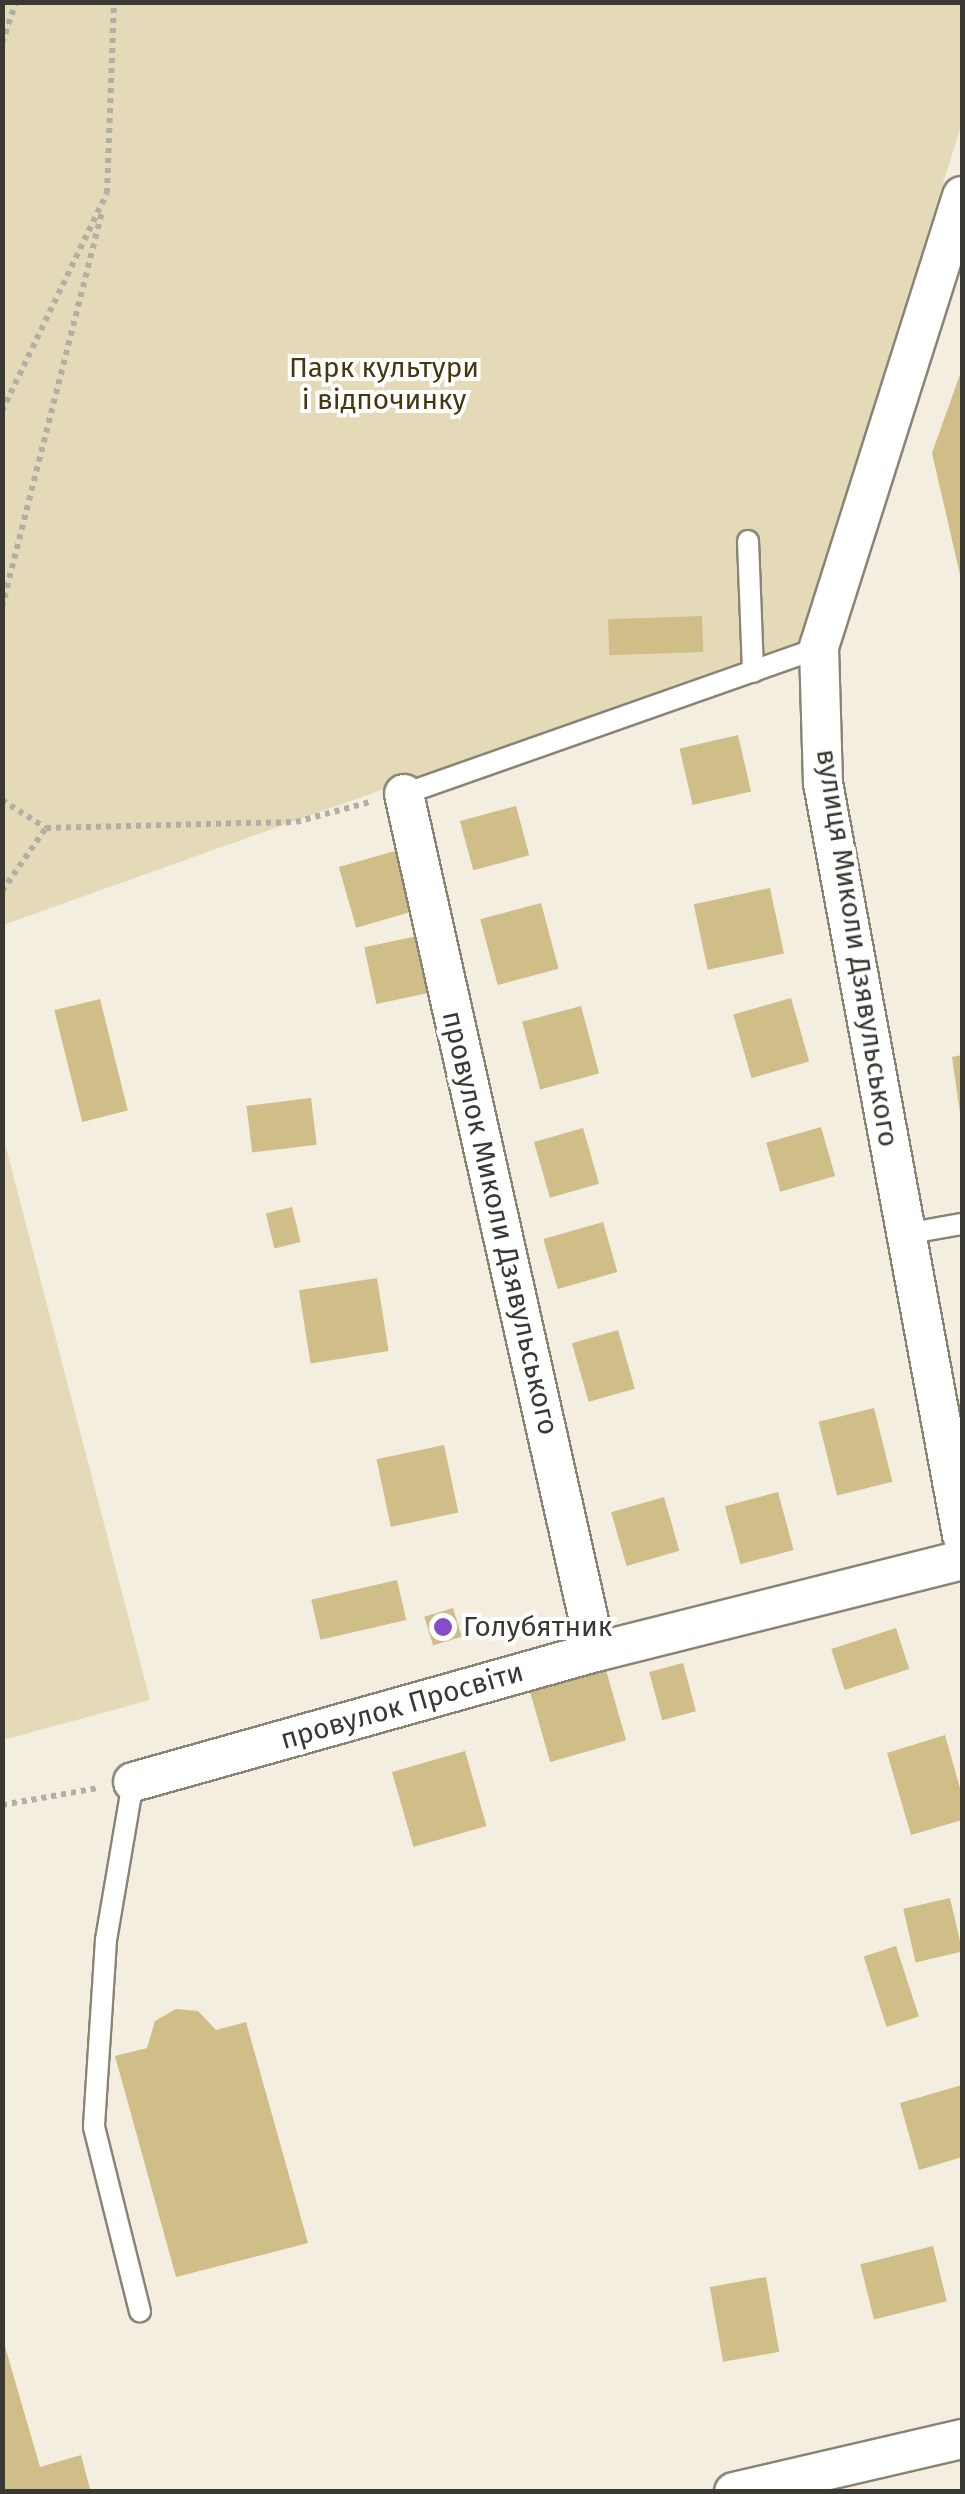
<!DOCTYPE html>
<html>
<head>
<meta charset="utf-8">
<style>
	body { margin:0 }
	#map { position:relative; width:965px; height:2494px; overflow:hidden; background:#f3eedf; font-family:"Fira Sans",sans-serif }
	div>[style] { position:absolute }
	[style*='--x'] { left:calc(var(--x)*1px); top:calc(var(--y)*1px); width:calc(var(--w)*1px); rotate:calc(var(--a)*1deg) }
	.green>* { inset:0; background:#e5dab8 }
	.building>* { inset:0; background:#d0be89; transform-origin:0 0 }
	.path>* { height:6px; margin-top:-3px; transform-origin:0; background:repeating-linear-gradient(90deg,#b3afa4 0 5px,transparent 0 10px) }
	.roads { filter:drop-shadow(2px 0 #898476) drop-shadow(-2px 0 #898476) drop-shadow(0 2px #898476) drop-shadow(0 -2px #898476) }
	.service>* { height:20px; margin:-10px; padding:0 10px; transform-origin:10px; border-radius:10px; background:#fff }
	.minor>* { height:38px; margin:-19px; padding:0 19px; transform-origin:19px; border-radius:19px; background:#fff }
	.dots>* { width:28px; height:28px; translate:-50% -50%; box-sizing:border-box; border:5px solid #fff; border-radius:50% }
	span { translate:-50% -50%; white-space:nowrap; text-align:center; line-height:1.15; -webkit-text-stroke:8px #fff; paint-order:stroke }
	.park-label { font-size:28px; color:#45380d }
	.street-label { font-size:28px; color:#3a3832 }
	.poi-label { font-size:28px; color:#3a3832 }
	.left { translate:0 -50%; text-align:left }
	.frame { position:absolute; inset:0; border:5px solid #3a3832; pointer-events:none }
</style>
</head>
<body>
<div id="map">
	<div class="green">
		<i style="clip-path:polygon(2px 3px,962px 3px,962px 123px,799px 641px,3px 925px)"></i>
		<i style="clip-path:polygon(3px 1136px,150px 1700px,3px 1740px,2px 1740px)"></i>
	</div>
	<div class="building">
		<i style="clip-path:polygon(962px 369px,962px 579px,961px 579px,932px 453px)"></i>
		<i style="left:702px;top:616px;width:36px;height:94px;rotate:88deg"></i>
		<i style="left:738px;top:735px;width:58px;height:60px;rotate:77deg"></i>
		<i style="left:516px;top:806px;width:51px;height:58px;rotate:75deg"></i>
		<i style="left:409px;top:847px;width:63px;height:73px;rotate:74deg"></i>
		<i style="left:770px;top:888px;width:67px;height:78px;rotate:78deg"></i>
		<i style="left:541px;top:903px;width:68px;height:63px;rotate:75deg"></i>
		<i style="left:422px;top:935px;width:58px;height:59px;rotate:78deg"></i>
		<i style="left:791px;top:998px;width:66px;height:60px;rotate:74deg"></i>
		<i style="left:100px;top:999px;width:115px;height:47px;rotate:76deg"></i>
		<i style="left:581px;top:1006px;width:70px;height:61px;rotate:75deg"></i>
		<i style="clip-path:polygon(962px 1055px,962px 1113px,960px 1113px,952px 1057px)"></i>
		<i style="left:311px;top:1098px;width:47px;height:65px;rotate:83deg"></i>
		<i style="left:821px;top:1127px;width:51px;height:57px;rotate:74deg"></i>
		<i style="left:583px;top:1128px;width:58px;height:51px;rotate:74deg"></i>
		<i style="left:292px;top:1207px;width:36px;height:27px;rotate:76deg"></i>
		<i style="left:603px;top:1222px;width:52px;height:62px;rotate:74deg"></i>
		<i style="left:377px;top:1278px;width:74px;height:79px;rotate:81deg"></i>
		<i style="left:618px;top:1330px;width:61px;height:48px;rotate:74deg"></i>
		<i style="left:874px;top:1408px;width:76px;height:57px;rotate:76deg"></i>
		<i style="left:444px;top:1445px;width:69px;height:69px;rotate:78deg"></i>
		<i style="left:778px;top:1492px;width:60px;height:55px;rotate:75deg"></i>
		<i style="left:664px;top:1497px;width:56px;height:55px;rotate:74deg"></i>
		<i style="left:397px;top:1580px;width:41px;height:88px;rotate:77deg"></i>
		<i style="left:453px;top:1608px;width:30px;height:30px;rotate:73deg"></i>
		<i style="left:896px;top:1628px;width:43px;height:68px;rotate:72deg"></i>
		<i style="left:683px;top:1663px;width:50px;height:35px;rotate:75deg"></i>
		<i style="left:606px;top:1670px;width:73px;height:79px;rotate:74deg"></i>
		<i style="clip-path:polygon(945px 1735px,962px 1795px,962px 1820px,911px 1835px,887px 1753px)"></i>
		<i style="left:465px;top:1751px;width:78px;height:76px;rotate:74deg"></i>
		<i style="left:950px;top:1898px;width:55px;height:48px;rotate:77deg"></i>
		<i style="left:896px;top:1946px;width:74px;height:34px;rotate:72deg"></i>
		<i style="clip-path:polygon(176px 2009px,198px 2011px,216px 2030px,246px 2022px,308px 2243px,176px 2277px,115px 2056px,147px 2048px,155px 2021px)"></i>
		<i style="clip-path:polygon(962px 2085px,962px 2157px,919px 2170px,900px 2103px)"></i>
		<i style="left:933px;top:2246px;width:57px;height:75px;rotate:76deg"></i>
		<i style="left:766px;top:2277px;width:76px;height:57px;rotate:80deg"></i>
		<i style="clip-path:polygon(2px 2336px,40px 2467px,81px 2455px,90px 2489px,2px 2492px)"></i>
	</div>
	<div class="path">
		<i style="--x:2;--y:43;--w:43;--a:-71.1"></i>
		<i style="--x:2;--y:411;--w:242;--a:-64.3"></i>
		<i style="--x:107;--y:193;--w:191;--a:-87.9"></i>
		<i style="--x:2;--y:607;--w:408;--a:-75.8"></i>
		<i style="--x:2;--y:800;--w:52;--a:32.5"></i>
		<i style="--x:46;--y:828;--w:250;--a:-1.4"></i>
		<i style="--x:296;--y:822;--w:77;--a:-15.1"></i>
		<i style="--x:2;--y:891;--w:77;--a:-55.1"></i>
		<i style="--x:2;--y:1805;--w:97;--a:-10"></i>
	</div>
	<div class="roads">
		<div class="service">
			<i style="--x:748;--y:541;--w:131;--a:87.8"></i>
			<i style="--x:404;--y:794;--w:440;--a:-19.4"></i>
			<i style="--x:905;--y:1234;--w:58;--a:-10"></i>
			<i style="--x:133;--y:1782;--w:160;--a:99.7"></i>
			<i style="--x:106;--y:1940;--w:187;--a:93.7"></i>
			<i style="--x:94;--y:2127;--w:190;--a:76"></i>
		</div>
		<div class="minor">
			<i style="--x:962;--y:196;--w:474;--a:107.6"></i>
			<i style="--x:819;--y:648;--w:135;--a:88.3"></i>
			<i style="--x:823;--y:783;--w:765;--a:79.53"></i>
			<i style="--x:404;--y:794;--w:879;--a:77.39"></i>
			<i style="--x:133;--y:1782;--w:481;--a:-15.7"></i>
			<i style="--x:596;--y:1652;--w:377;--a:-14.1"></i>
			<i style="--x:734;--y:2492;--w:234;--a:-13.1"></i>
		</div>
	</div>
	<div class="dots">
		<i style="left:443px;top:1627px;background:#864ec6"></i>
	</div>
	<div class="park-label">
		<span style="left:384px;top:384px">Парк культури<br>і відпочинку</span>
	</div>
	<div class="street-label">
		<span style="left:857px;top:948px;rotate:81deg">вулиця Миколи Дзявульського</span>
		<span style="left:500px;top:1223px;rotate:77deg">провулок Миколи Дзявульського</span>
		<span style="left:402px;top:1706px;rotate:-16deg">провулок Просвіти</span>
	</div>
	<div class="poi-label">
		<span class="left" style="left:463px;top:1627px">Голубятник</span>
	</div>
	<div class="frame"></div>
</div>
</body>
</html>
